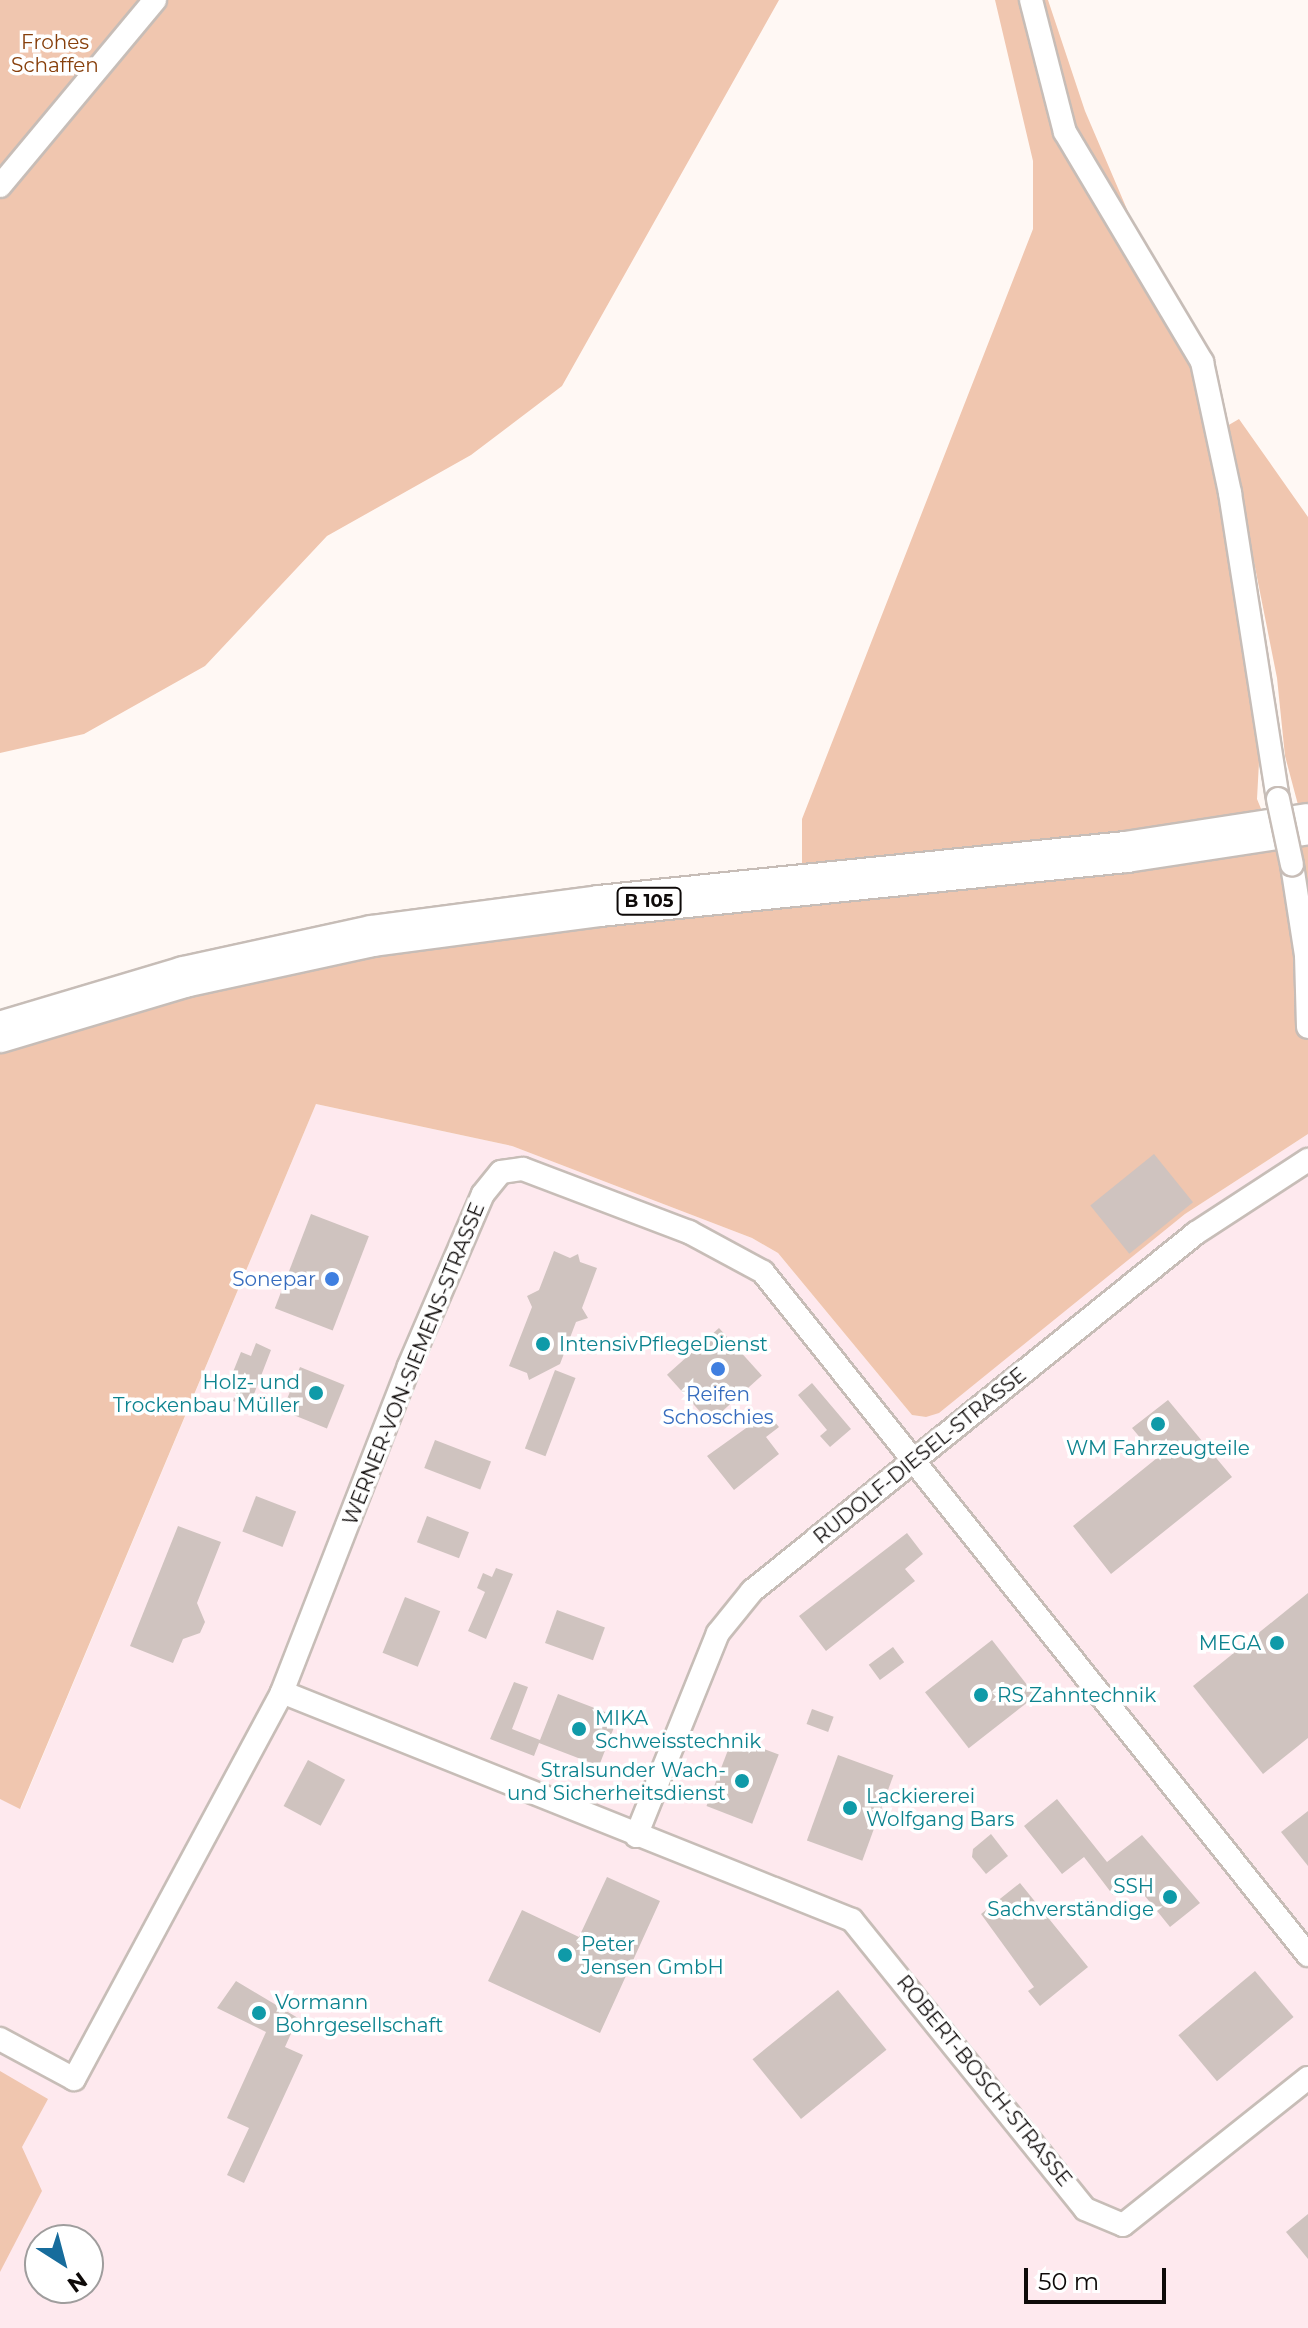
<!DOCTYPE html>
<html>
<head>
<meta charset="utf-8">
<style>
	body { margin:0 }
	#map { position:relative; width:1308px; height:2328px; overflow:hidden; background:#fff8f4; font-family:Montserrat,sans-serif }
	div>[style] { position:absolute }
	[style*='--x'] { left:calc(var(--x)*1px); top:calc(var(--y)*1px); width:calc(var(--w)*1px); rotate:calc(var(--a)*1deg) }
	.commercial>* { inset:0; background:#fee9ee }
	.green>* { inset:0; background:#f0c6af }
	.building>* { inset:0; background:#cfc3bf; transform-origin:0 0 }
	.roads { filter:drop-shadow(2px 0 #c7bdb7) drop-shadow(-2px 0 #c7bdb7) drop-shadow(0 2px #c7bdb7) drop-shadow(0 -2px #c7bdb7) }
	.street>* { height:22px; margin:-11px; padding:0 11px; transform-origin:11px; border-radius:11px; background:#fff }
	.highway>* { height:40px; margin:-20px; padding:0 20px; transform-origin:20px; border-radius:20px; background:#fff }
	.bridges { filter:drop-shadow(2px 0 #c7bdb7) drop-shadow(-2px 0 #c7bdb7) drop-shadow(0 2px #c7bdb7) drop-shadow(0 -2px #c7bdb7) }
	.street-bridge>* { height:22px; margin:-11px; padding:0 11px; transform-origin:11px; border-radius:11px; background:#fff }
	.dots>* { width:22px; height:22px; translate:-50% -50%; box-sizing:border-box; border:4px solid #fff; border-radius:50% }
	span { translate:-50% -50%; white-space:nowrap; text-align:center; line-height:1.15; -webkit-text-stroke:7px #fff; paint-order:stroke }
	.shield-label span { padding:2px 6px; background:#fff; border:2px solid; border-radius:6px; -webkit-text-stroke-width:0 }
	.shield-label { font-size:18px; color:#0e0a09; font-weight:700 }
	.park-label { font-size:20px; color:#873f0b }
	.shop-label { font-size:20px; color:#366cbe }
	.right { translate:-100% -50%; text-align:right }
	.culture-label { font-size:20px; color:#0d838f }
	.left { translate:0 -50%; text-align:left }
	.street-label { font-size:20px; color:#0e0a09 }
	.north { position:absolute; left:24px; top:2224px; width:80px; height:80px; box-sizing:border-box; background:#fff; border:2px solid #9f9d9d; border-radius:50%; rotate:144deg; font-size:22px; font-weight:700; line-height:32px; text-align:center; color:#0e0a09 }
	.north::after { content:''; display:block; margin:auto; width:28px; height:36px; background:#176c9c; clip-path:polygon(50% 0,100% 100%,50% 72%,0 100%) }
	.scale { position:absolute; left:1024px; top:2268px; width:142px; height:36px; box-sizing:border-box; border:4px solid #0e0a09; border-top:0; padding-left:10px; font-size:24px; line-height:28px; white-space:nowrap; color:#0e0a09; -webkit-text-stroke:6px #fff; paint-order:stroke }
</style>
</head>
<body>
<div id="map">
	<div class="commercial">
		<i style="clip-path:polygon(evenodd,316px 1104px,512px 1146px,752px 1238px,778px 1253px,912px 1415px,926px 1417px,1185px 1214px,1308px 1134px,1308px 2328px,0 2328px,0 1799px,21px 1808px,316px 1104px,40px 2240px,88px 2240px,88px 2288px,40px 2288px,40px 2240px)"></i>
	</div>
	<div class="green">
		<i style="clip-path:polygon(0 0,779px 0,562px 386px,471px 455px,327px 536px,205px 666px,84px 734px,0 753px)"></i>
		<i style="clip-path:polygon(995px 0,1048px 0,1085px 111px,1194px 366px,1231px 558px,1260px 744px,1257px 799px,1266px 821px,802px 877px,802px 819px,1033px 229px,1033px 161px)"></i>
		<i style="clip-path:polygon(1239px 419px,1308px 517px,1308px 814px,1301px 816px,1285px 756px,1277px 678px,1227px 426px)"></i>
		<i style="clip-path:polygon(1308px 836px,1308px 1134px,1185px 1214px,939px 1413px,926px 1417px,912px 1415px,778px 1253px,752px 1238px,512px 1146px,316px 1104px,20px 1809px,0 1799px,0 1045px,146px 999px,431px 939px)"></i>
		<i style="clip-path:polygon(0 2071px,48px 2099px,22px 2147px,42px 2191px,0 2272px)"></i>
	</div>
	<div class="building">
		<i style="left:1154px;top:1154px;width:62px;height:82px;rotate:51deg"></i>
		<i style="left:311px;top:1214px;width:62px;height:101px;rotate:21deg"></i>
		<i style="clip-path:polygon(554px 1251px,570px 1258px,578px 1254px,580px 1262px,597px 1268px,582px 1308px,588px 1318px,576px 1322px,560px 1364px,529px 1380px,527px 1373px,509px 1366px,532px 1307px,527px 1296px,539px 1290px)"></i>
		<i style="left:719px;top:1328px;width:64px;height:70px;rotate:48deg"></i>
		<i style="clip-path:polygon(256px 1343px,271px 1350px,249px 1407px,233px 1401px,239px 1386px,229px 1382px,241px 1352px,251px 1356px)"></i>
		<i style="left:300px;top:1367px;width:48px;height:47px;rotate:22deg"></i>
		<i style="left:555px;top:1370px;width:22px;height:84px;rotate:21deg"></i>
		<i style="clip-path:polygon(812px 1383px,851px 1429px,830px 1447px,820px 1436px,827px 1430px,798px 1395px)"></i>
		<i style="clip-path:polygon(1168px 1400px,1232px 1477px,1111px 1574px,1073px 1526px,1157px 1458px,1132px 1428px)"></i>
		<i style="clip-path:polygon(767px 1413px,779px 1427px,766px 1437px,779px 1454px,734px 1490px,707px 1456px)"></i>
		<i style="left:435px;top:1440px;width:60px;height:30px;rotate:21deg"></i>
		<i style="left:256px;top:1496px;width:43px;height:38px;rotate:21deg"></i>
		<i style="left:427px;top:1516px;width:45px;height:28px;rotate:21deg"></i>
		<i style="clip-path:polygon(178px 1526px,221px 1542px,197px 1603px,205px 1622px,200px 1633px,183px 1639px,173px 1663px,130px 1646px)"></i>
		<i style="clip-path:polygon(907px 1533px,923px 1554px,905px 1569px,915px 1581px,826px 1651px,799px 1616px)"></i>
		<i style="clip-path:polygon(496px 1568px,513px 1574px,486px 1639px,468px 1631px,485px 1592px,477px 1588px,483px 1573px,492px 1577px)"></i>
		<i style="clip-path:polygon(1308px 1593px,1308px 1738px,1263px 1774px,1193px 1686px)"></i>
		<i style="left:405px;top:1597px;width:38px;height:60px;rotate:22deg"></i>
		<i style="left:557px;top:1610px;width:51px;height:35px;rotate:20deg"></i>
		<i style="left:992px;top:1640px;width:71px;height:85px;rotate:52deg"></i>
		<i style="left:893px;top:1647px;width:19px;height:30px;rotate:54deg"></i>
		<i style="clip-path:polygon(514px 1682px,528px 1687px,512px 1729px,540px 1740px,558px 1694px,618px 1717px,599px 1766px,539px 1743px,534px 1756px,490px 1739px)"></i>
		<i style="left:812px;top:1709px;width:23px;height:16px;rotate:20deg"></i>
		<i style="left:733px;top:1737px;width:49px;height:74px;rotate:21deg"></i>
		<i style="left:838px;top:1755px;width:59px;height:91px;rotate:20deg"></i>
		<i style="left:308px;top:1760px;width:42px;height:52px;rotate:28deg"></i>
		<i style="clip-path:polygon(1057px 1799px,1107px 1862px,1142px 1835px,1200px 1903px,1170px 1927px,1132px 1880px,1113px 1895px,1084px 1857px,1062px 1874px,1024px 1826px)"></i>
		<i style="clip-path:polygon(1308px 1811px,1308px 1866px,1281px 1832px)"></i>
		<i style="clip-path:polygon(991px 1834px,1008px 1856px,986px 1874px,972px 1857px,973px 1849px)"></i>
		<i style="clip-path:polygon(607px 1877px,660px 1901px,600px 2033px,488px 1981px,522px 1910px,579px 1937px)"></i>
		<i style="clip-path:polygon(1020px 1883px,1088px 1967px,1040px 2006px,1028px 1991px,1034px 1987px,981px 1914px)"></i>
		<i style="left:1255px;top:1971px;width:60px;height:100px;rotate:50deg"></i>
		<i style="clip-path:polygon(236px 1981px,298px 2018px,285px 2047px,303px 2055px,244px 2183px,227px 2175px,249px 2128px,227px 2118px,266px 2032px,217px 2008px)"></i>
		<i style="left:838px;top:1990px;width:77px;height:110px;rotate:51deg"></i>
		<i style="clip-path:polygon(1308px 2214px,1308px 2259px,1286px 2232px)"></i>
	</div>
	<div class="roads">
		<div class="street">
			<i style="--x:1031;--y:0;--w:136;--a:75.6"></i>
			<i style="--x:1065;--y:132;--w:268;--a:59.2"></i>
			<i style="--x:1202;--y:362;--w:134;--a:77.9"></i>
			<i style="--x:1230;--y:493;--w:310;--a:81.1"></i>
			<i style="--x:0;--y:186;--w:242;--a:-50.2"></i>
			<i style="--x:1292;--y:865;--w:91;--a:81.2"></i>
			<i style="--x:1306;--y:955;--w:72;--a:88.4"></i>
			<i style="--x:282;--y:1692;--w:614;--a:21.8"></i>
			<i style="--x:852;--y:1920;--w:371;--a:51.1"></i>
			<i style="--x:1085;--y:2209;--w:41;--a:22.8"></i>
			<i style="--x:1123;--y:2225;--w:236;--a:-38.5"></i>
			<i style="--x:636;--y:1836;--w:219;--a:-68"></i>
			<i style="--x:718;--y:1633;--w:54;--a:-51"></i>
			<i style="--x:752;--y:1591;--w:570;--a:-38.88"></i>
			<i style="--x:1196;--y:1233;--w:134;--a:-33.1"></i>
			<i style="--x:0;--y:2039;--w:84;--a:28.4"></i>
			<i style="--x:74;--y:2079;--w:439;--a:-61.7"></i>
			<i style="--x:282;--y:1692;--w:348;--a:-68.7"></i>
			<i style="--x:408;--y:1368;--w:189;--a:-66.7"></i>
			<i style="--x:483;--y:1194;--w:28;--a:-51"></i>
			<i style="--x:501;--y:1172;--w:22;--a:-8"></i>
			<i style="--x:523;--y:1169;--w:178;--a:20.8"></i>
			<i style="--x:689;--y:1232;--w:84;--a:28.4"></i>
			<i style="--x:763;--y:1272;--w:874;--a:51.41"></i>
		</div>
		<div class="highway">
			<i style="--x:0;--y:1032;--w:192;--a:-16.6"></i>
			<i style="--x:184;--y:977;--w:192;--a:-12.3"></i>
			<i style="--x:372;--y:936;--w:229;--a:-7.5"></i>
			<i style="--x:599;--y:906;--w:530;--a:-5.85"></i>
			<i style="--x:1126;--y:852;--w:184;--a:-8.7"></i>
		</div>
	</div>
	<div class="bridges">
		<div class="street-bridge">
			<i style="--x:1278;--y:799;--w:67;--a:78"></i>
		</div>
	</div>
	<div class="dots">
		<i style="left:332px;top:1279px;background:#3f7fe0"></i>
		<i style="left:543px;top:1344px;background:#0f9aa8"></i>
		<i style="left:718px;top:1369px;background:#3f7fe0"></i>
		<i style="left:316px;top:1393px;background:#0f9aa8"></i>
		<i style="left:1158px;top:1424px;background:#0f9aa8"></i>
		<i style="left:1277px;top:1643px;background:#0f9aa8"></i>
		<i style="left:981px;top:1695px;background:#0f9aa8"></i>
		<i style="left:579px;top:1729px;background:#0f9aa8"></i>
		<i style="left:742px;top:1781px;background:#0f9aa8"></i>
		<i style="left:850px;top:1808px;background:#0f9aa8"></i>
		<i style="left:1170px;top:1897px;background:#0f9aa8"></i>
		<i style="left:565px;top:1955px;background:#0f9aa8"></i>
		<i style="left:259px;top:2013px;background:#0f9aa8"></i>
	</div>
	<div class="shield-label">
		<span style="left:649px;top:901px">B 105</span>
	</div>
	<div class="park-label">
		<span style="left:55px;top:54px">Frohes<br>Schaffen</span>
	</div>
	<div class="shop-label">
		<span class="right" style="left:316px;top:1279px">Sonepar</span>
		<span style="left:718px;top:1406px">Reifen<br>Schoschies</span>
	</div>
	<div class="culture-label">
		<span class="left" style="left:559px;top:1344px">IntensivPflegeDienst</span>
		<span class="right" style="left:300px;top:1394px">Holz- und<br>Trockenbau Müller</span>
		<span style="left:1158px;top:1448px">WM Fahrzeugteile</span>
		<span class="right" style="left:1261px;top:1643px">MEGA</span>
		<span class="left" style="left:997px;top:1695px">RS Zahntechnik</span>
		<span class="left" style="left:595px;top:1730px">MIKA<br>Schweisstechnik</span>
		<span class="right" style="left:726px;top:1782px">Stralsunder Wach-<br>und Sicherheitsdienst</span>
		<span class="left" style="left:866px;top:1808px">Lackiererei<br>Wolfgang Bars</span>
		<span class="right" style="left:1154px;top:1898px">SSH<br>Sachverständige</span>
		<span class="left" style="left:581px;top:1956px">Peter<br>Jensen GmbH</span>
		<span class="left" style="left:275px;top:2014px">Vormann<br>Bohrgesellschaft</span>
	</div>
	<div class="street-label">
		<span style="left:414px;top:1364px;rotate:-68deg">WERNER-VON-SIEMENS-STRASSE</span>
		<span style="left:920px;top:1456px;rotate:-39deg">RUDOLF-DIESEL-STRASSE</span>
		<span style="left:984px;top:2081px;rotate:51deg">ROBERT-BOSCH-STRASSE</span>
	</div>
	<div class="north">N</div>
	<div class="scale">50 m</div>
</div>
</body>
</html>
